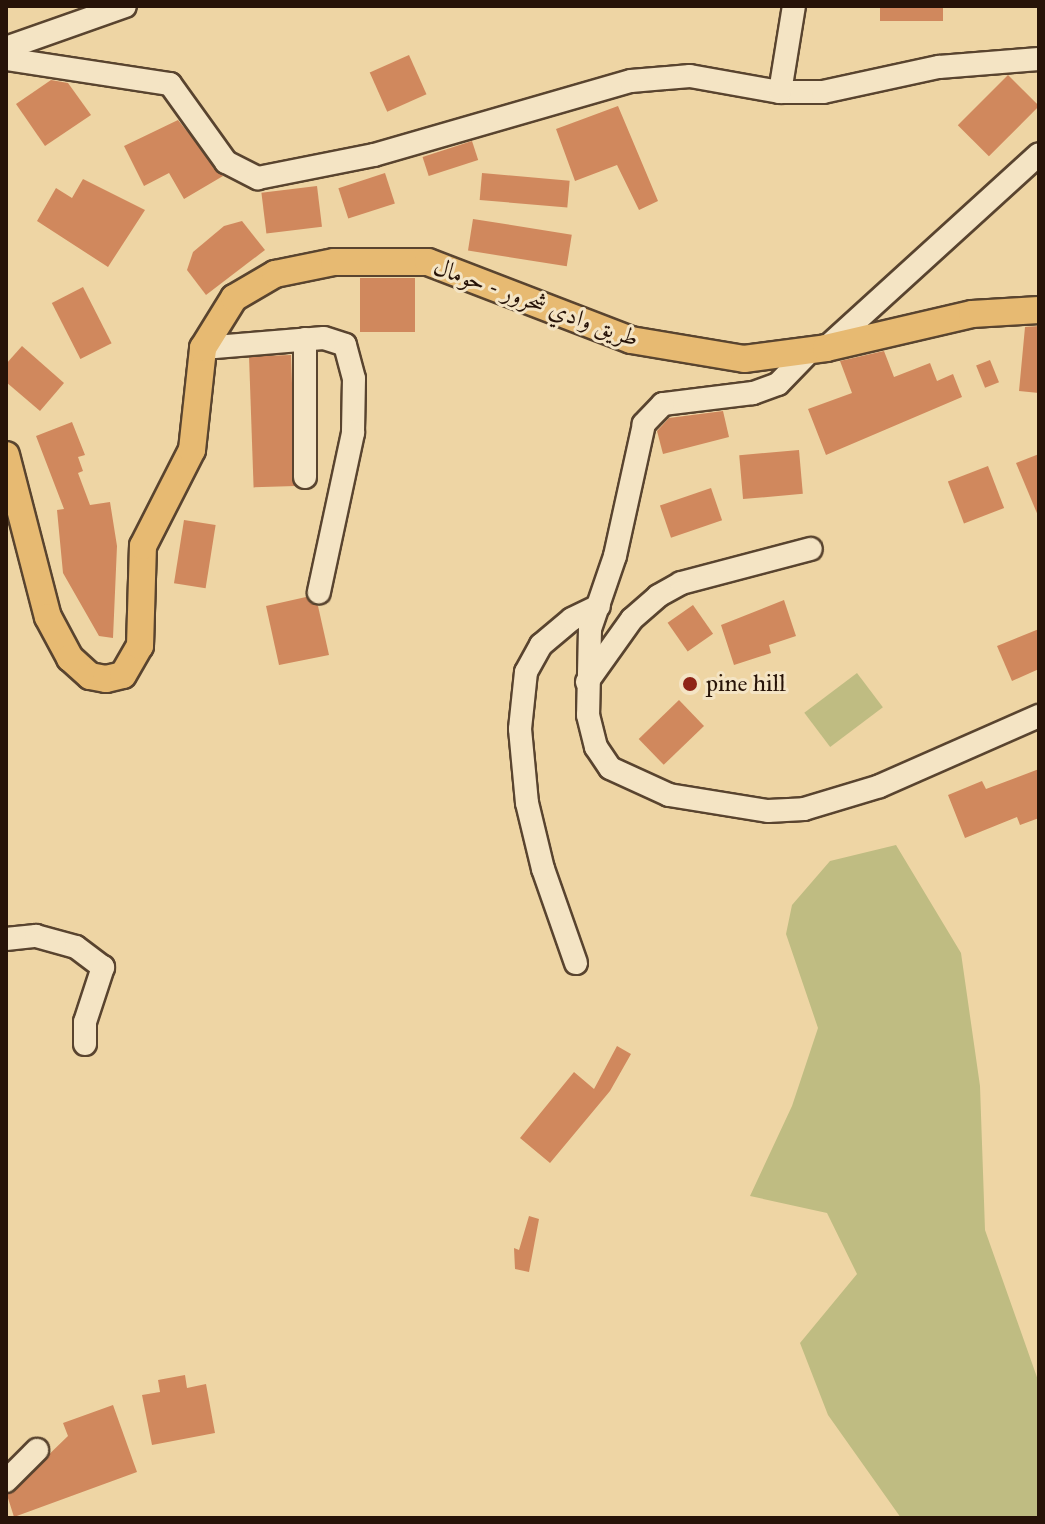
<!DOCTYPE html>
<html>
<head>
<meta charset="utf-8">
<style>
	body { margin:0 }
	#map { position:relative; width:1045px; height:1524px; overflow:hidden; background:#eed5a4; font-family:"IM FELL Great Primer",Amiri,serif }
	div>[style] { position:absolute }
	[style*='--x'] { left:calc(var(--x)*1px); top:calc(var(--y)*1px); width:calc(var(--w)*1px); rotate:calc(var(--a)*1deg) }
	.green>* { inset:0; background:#bfbc82; transform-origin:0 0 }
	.building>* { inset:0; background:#d0885d; transform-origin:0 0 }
	.roads { filter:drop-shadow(2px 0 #59442f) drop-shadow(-2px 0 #59442f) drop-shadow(0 2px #59442f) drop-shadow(0 -2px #59442f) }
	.minor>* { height:22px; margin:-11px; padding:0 11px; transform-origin:11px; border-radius:11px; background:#f4e4c4 }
	.major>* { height:26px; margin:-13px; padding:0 13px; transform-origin:13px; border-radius:13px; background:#e7ba72 }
	.dots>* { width:22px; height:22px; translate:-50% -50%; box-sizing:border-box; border:4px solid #f4e4c4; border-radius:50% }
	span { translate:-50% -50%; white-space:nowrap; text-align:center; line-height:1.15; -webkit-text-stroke:6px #f4e4c4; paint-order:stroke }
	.street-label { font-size:24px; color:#271308 }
	.poi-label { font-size:24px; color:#271308 }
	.left { translate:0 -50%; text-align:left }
	.frame { position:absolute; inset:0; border:8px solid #271308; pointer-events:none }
</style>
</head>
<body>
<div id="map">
	<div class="green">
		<i style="left:857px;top:673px;width:43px;height:66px;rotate:53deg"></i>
		<i style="clip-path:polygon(896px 845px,961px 953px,980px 1086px,985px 1230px,1039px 1383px,1039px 1518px,901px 1518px,828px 1415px,800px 1343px,857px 1274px,827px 1213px,750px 1196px,792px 1106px,818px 1028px,786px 934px,792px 905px,830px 861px)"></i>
	</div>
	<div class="building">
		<i style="left:880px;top:6px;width:63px;height:15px"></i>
		<i style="left:409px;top:55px;width:43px;height:43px;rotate:66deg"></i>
		<i style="left:1008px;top:75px;width:44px;height:71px;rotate:45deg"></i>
		<i style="clip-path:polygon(51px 80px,68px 83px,91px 115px,45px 146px,16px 104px)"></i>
		<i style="clip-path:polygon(618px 106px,658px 201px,639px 210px,617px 165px,575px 181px,556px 129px)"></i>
		<i style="clip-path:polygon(178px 120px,223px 176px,184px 199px,169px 173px,144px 186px,124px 146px)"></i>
		<i style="left:472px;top:141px;width:20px;height:52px;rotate:72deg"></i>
		<i style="left:385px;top:173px;width:32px;height:49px;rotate:72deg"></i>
		<i style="left:482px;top:173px;width:88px;height:27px;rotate:5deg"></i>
		<i style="clip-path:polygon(83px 179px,145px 210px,108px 267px,37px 221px,56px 188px,72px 198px)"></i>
		<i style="left:317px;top:186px;width:41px;height:56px;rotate:83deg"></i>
		<i style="left:473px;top:219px;width:100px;height:32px;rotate:9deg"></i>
		<i style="clip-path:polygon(242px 221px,265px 250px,206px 295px,187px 270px,193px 252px,224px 226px)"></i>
		<i style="left:360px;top:278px;width:55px;height:54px"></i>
		<i style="left:83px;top:287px;width:63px;height:35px;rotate:63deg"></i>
		<i style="clip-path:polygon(1039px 326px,1039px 393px,1019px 391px,1025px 327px)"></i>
		<i style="clip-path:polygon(22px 346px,64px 383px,40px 411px,6px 382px,6px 364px)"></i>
		<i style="clip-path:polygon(884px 351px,894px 377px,930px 363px,937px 381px,953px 374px,962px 397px,826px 455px,808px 409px,852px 393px,840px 361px)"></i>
		<i style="left:291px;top:355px;width:131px;height:42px;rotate:88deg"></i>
		<i style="left:990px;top:360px;width:24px;height:15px;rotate:68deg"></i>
		<i style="clip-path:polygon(723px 411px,729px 437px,663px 454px,657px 431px,669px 418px)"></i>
		<i style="clip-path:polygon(72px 422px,85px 455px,78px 457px,83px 471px,78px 473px,90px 505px,110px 502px,117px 546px,113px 638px,99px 636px,63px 573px,57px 510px,64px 509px,36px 436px)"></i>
		<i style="left:799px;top:450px;width:44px;height:60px;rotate:85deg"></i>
		<i style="clip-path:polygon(1039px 454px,1039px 518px,1016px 463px)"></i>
		<i style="left:988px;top:466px;width:45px;height:43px;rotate:69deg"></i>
		<i style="left:711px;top:488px;width:34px;height:54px;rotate:71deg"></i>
		<i style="left:184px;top:520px;width:32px;height:64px;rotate:9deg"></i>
		<i style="clip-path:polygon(306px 597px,318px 606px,329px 655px,279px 665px,266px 606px)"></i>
		<i style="clip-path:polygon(784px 600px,796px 636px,769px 645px,771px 653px,734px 665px,721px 625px)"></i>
		<i style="left:693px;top:605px;width:35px;height:31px;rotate:55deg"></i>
		<i style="clip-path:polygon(1039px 629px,1039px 669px,1012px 681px,997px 646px)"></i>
		<i style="left:679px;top:700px;width:36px;height:56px;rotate:46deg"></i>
		<i style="clip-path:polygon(1039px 769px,1039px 818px,1020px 825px,1017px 817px,965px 838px,948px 795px,982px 781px,986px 789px)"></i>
		<i style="clip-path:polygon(617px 1046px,631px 1054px,610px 1091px,550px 1163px,520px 1138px,574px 1072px,594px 1089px)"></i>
		<i style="clip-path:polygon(529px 1216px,539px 1219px,529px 1272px,515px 1269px,514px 1248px,519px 1250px)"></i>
		<i style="clip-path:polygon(185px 1375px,187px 1388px,206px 1384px,215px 1433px,152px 1445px,142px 1395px,160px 1392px,158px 1380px)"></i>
		<i style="clip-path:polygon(113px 1405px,137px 1472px,14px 1517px,7px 1495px,68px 1436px,63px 1423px)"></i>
	</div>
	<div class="roads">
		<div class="minor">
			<i style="--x:6;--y:48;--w:126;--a:-19.4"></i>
			<i style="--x:6;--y:59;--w:166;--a:8.7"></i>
			<i style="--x:170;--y:84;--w:96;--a:54.3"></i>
			<i style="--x:226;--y:162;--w:36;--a:27"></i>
			<i style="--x:258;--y:178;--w:118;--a:-11.2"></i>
			<i style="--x:374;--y:155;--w:267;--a:-16.1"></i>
			<i style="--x:631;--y:81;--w:59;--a:-4.8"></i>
			<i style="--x:690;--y:76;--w:91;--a:10.1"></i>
			<i style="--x:780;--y:92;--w:43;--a:0"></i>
			<i style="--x:823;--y:92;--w:119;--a:-12.2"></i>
			<i style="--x:939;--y:67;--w:100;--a:-4.6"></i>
			<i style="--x:780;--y:92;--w:87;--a:-80.8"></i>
			<i style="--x:305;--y:339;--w:138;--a:90"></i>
			<i style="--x:203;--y:348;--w:121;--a:-4.7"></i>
			<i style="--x:324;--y:338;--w:22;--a:18"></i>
			<i style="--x:345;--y:345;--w:35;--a:75"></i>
			<i style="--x:354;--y:379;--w:54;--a:91.1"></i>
			<i style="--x:353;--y:433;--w:163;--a:102.1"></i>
			<i style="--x:826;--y:348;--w:288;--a:-42.3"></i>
			<i style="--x:811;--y:350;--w:47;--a:134.1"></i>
			<i style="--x:778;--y:384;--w:27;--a:160"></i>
			<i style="--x:753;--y:393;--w:91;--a:173"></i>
			<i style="--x:663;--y:404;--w:28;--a:134"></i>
			<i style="--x:644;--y:424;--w:135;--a:102.4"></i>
			<i style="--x:615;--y:556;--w:77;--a:108.9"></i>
			<i style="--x:590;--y:629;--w:86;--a:91.3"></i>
			<i style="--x:588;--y:715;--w:33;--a:76"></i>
			<i style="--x:596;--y:747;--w:25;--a:56"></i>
			<i style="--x:610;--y:768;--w:65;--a:24.6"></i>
			<i style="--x:669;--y:795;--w:100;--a:9.2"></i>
			<i style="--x:768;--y:811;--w:36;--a:-3"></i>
			<i style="--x:804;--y:809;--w:79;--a:-16.8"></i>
			<i style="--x:880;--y:786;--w:174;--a:-23.8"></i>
			<i style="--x:587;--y:682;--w:77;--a:-54.5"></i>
			<i style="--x:632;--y:619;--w:35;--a:-41"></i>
			<i style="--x:658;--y:596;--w:26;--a:-29"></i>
			<i style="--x:681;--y:583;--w:134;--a:-14.7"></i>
			<i style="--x:6;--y:939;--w:30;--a:-6"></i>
			<i style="--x:36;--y:936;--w:41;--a:15.4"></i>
			<i style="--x:76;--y:947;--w:34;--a:37"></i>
			<i style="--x:103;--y:967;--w:58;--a:108.1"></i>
			<i style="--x:85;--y:1022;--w:22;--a:90"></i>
			<i style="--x:576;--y:963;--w:100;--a:-109.3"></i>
			<i style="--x:543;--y:869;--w:68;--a:-103.6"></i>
			<i style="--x:527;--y:803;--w:74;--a:-95.4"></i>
			<i style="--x:520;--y:729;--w:57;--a:-84"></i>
			<i style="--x:526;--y:672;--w:31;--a:-61"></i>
			<i style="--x:541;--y:645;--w:40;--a:-40"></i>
			<i style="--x:572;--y:619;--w:30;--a:-26"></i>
			<i style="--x:6;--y:1481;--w:44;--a:-45"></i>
		</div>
		<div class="major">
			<i style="--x:6;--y:455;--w:167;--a:75.5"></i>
			<i style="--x:48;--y:617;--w:47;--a:61.8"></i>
			<i style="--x:70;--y:658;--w:27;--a:42"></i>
			<i style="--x:90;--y:676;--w:16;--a:11"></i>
			<i style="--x:106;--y:679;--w:17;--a:-13"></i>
			<i style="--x:123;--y:675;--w:34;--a:-60"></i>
			<i style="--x:140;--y:646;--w:100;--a:-88.3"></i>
			<i style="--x:143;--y:546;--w:108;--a:-63"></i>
			<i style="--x:192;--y:450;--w:103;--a:-83.8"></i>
			<i style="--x:203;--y:348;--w:59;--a:-58.2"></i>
			<i style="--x:234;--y:298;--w:48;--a:-30.3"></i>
			<i style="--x:275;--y:274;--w:60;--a:-11.5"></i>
			<i style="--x:334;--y:262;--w:94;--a:0"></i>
			<i style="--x:428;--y:262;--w:217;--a:21"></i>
			<i style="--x:631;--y:340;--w:115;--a:9.5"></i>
			<i style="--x:744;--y:359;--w:83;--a:-7.6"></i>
			<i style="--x:826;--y:348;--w:150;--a:-13.1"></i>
			<i style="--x:972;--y:314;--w:67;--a:-3.4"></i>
		</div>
	</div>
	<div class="dots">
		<i style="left:690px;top:684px;background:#8f2418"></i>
	</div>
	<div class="street-label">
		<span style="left:536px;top:303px;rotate:20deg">طريق وادي شحرور - حومال</span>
	</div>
	<div class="poi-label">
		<span class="left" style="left:706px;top:684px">pine hill</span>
	</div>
	<div class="frame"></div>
</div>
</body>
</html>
